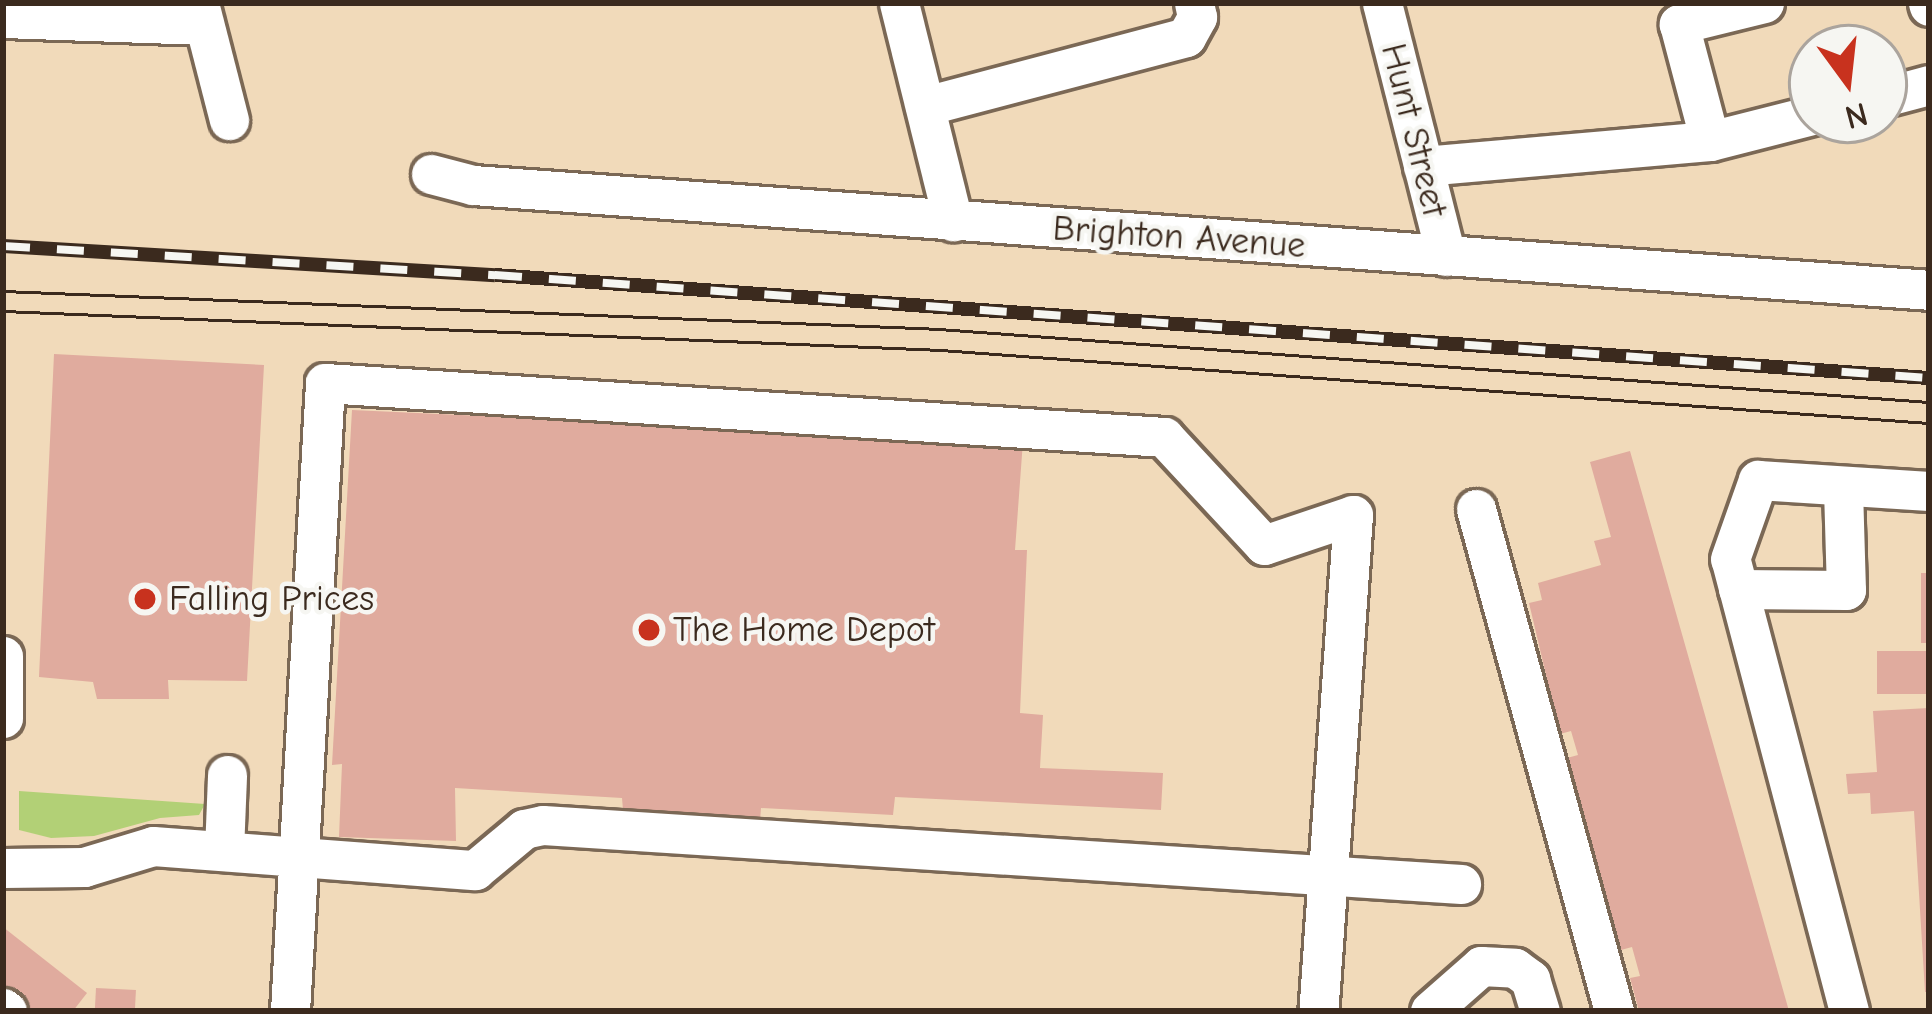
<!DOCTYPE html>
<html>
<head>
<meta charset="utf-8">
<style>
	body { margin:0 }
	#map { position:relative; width:1932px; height:1014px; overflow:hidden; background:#f1daba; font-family:"Comic Neue",sans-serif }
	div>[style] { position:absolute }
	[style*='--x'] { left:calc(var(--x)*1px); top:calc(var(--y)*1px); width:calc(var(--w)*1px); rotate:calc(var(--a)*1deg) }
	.green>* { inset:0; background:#b2d076 }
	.building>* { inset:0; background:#e0ab9e; transform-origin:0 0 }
	.roads { filter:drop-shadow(3px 0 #7b6855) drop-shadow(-3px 0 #7b6855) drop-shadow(0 3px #7b6855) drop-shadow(0 -3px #7b6855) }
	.minor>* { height:39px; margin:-19.5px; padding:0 19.5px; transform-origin:19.5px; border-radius:19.5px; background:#fff }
	.tram>* { height:3px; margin:-1.5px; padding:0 1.5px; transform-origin:1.5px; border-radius:1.5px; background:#3b2a1e }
	.rail>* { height:14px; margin-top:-7px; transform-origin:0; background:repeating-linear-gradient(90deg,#f6f6f2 0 27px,#3b2a1e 0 54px); box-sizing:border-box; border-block:3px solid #3b2a1e }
	.dots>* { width:33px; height:33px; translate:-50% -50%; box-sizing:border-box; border:6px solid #f6f6f2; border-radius:50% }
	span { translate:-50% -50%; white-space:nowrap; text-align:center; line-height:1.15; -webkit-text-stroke:9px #f6f6f2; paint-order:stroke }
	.street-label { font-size:36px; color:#3b2a1e }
	.poi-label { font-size:36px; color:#3b2a1e }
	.left { translate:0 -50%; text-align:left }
	.frame { position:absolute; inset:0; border:6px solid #3b2a1e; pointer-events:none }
	.north { position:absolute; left:1788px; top:24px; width:120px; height:120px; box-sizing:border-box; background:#f6f6f2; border:3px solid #aba49d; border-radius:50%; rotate:165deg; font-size:33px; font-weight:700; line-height:48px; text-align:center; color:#3b2a1e }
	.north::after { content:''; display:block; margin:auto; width:42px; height:54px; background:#c8321e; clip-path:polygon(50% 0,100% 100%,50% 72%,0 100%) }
</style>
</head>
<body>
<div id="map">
	<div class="green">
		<i style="clip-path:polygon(19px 791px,205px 804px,199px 815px,160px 818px,94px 836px,51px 838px,19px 830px)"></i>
	</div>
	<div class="building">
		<i style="clip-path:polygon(54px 354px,264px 365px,247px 681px,168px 680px,169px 699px,97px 699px,93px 682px,39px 677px)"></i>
		<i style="clip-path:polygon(352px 410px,1023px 441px,1015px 550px,1027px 550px,1020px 713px,1043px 715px,1040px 768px,1163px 773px,1161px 810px,895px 797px,893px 815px,761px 808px,760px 821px,623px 810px,622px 798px,455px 788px,456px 841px,339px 837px,342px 764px,332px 765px)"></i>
		<i style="clip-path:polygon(1630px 451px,1789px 1011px,1639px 1011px,1630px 978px,1640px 976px,1632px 947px,1621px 950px,1567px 758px,1578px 755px,1571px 731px,1560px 734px,1529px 603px,1542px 600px,1538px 583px,1601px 565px,1594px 541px,1611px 537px,1590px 462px)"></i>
		<i style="left:1921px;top:573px;width:8px;height:70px"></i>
		<i style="left:1877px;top:651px;width:52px;height:43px"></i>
		<i style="clip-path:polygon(1929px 708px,1929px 992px,1925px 992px,1914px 811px,1871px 814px,1870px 793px,1848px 794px,1846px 774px,1877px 772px,1873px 711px)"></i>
		<i style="clip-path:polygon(3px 927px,87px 993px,73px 1011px,31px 1011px,3px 989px)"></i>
		<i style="left:96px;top:988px;width:40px;height:23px;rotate:3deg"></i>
	</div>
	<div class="roads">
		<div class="minor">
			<i style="--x:199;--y:3;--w:121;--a:75.6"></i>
			<i style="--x:899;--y:3;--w:225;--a:76.1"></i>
			<i style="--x:1382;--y:3;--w:261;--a:75.8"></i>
			<i style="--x:1764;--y:3;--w:88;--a:166.1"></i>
			<i style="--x:1679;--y:24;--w:121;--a:75.2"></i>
			<i style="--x:1710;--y:141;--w:105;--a:-14.3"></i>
			<i style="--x:1928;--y:3;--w:3;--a:72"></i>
			<i style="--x:3;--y:18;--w:201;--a:2"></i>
			<i style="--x:1884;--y:97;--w:47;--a:-14.9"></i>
			<i style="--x:925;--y:106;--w:270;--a:-14.8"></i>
			<i style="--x:1186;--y:37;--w:23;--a:-61"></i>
			<i style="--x:1197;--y:17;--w:14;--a:-102"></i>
			<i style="--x:1423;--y:166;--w:288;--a:-5"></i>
			<i style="--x:431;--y:174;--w:43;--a:14.7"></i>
			<i style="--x:473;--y:185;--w:1460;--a:4.12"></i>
			<i style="--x:1476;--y:509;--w:521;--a:74.63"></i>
			<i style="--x:1738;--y:589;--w:108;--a:0.5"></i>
			<i style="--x:1846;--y:590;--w:104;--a:-91.7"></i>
			<i style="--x:3;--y:656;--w:62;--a:90"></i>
			<i style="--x:224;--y:851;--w:76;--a:-87.7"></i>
			<i style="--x:3;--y:868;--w:81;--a:-0.7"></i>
			<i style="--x:84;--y:867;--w:72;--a:-16.9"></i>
			<i style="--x:153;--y:846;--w:323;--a:4.3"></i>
			<i style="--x:475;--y:870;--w:64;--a:-39.9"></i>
			<i style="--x:524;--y:829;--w:19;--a:-12"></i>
			<i style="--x:543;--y:825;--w:920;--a:3.68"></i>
			<i style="--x:3;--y:1008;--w:5;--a:37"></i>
			<i style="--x:290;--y:1011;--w:629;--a:-86.81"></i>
			<i style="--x:325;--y:383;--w:841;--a:3.68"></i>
			<i style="--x:1164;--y:437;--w:147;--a:47.2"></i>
			<i style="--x:1264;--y:545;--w:94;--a:-18.6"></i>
			<i style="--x:1353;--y:515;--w:497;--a:94"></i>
			<i style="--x:1430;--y:1011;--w:68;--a:-41.4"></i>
			<i style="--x:1481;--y:966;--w:34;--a:3"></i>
			<i style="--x:1515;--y:968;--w:19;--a:36"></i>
			<i style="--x:1530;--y:979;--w:34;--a:73"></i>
			<i style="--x:1849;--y:1011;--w:467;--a:-104.7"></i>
			<i style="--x:1730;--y:559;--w:84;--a:-70.5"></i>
			<i style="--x:1758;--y:480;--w:171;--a:3.7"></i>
		</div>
	</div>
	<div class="tram">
		<i style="--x:3;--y:291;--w:937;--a:2.32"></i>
		<i style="--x:939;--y:329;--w:993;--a:4.22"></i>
		<i style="--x:3;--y:311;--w:939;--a:2.38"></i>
		<i style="--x:941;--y:350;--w:991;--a:4.23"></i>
	</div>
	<div class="rail">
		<i style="--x:3;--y:246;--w:493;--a:3.4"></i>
		<i style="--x:495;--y:275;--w:1438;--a:4.11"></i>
	</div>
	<div class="dots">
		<i style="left:145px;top:599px;background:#c8321e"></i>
		<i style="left:649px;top:630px;background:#c8321e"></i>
	</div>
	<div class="street-label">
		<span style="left:1414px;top:130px;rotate:76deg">Hunt Street</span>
		<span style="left:1179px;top:237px;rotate:4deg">Brighton Avenue</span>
	</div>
	<div class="poi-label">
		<span class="left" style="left:169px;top:599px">Falling Prices</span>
		<span class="left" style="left:673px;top:630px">The Home Depot</span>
	</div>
	<div class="frame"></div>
	<div class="north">N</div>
</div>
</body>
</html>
